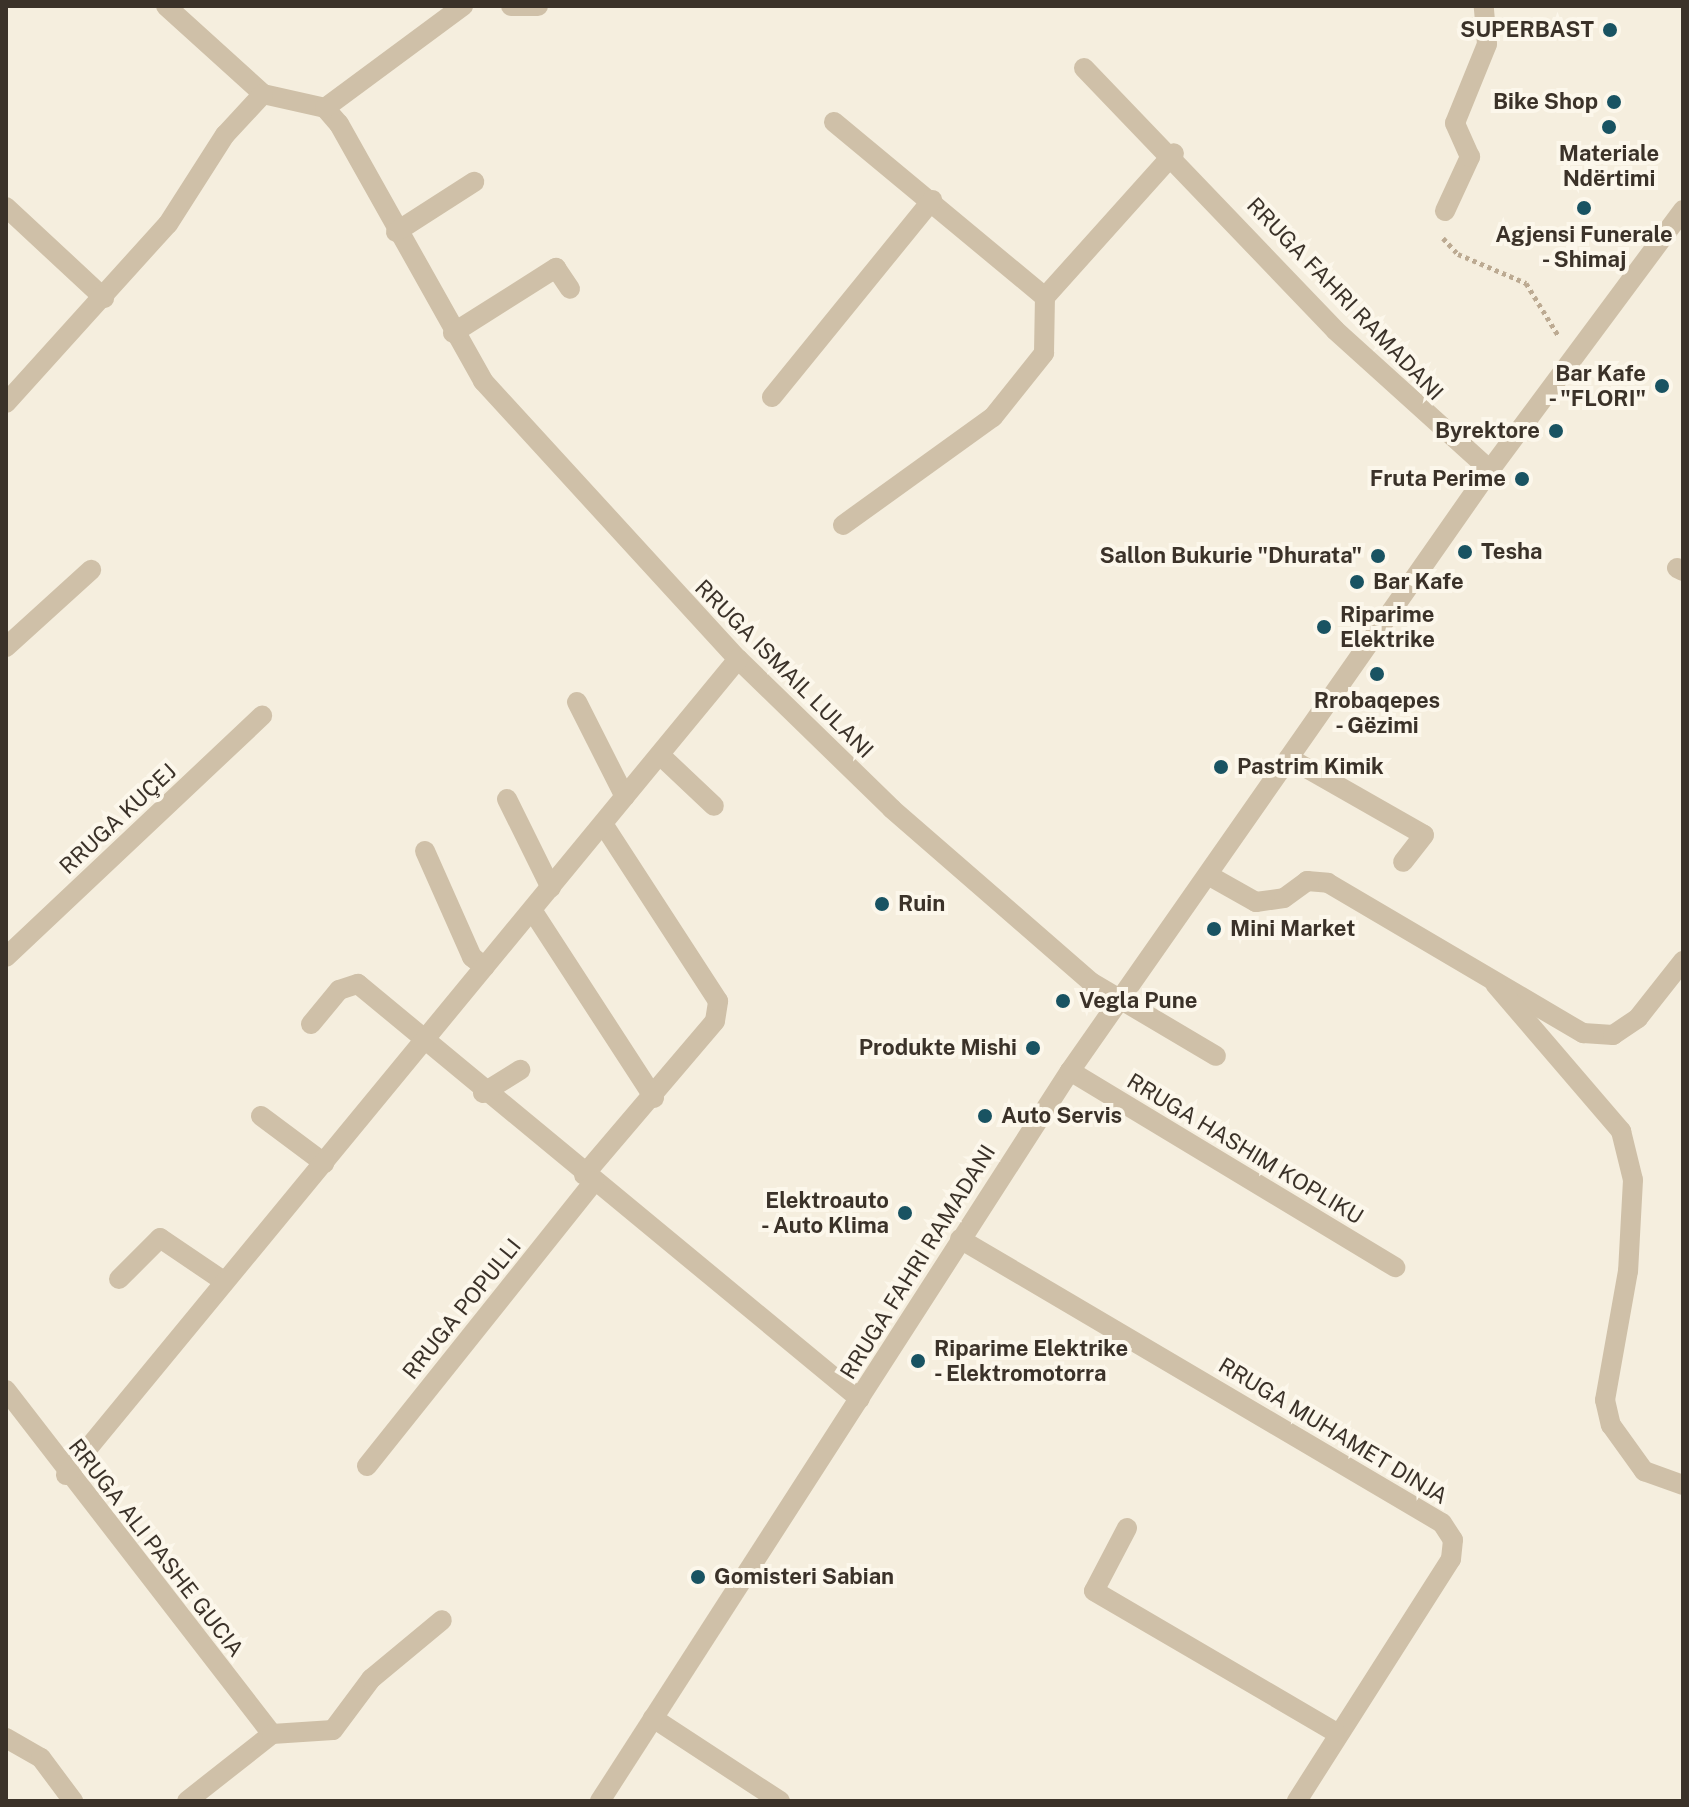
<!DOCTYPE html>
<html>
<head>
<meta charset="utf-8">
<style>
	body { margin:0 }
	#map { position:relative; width:1689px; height:1807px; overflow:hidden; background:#f5eede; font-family:"Public Sans",sans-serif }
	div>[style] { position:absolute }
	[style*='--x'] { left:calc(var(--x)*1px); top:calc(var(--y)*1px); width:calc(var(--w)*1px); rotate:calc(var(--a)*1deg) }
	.path>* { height:5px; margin-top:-2.5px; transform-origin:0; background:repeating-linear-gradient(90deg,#bcaa92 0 4px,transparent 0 8px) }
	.minor>* { height:20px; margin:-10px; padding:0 10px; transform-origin:10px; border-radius:10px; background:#cfc0a8 }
	.dots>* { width:22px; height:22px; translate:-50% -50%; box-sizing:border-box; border:4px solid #fcf7eb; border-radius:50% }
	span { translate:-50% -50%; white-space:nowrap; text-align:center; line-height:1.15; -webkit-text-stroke:8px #fcf7eb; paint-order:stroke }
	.poi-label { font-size:22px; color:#3b3229; font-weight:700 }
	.right { translate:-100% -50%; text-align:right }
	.left { translate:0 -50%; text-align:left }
	.street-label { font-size:22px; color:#3b3229 }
	.frame { position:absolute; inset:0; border:8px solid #3b3229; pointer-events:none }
</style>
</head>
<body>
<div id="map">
	<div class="path">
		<i style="--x:1443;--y:238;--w:22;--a:47"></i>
		<i style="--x:1458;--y:254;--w:74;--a:23.1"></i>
		<i style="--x:1526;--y:283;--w:61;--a:58.4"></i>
	</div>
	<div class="minor">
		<i style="--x:166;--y:6;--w:131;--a:42.2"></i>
		<i style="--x:263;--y:94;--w:64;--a:12.7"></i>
		<i style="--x:325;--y:108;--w:21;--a:49"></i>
		<i style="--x:339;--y:124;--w:295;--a:60.7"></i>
		<i style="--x:483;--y:381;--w:377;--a:47.5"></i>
		<i style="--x:738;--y:659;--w:215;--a:44.2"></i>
		<i style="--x:892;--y:809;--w:264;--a:41"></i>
		<i style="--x:1091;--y:982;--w:145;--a:30.6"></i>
		<i style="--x:511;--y:6;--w:27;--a:0"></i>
		<i style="--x:1084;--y:68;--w:363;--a:46.2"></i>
		<i style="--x:1335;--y:330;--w:209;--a:42.1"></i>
		<i style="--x:325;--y:108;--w:172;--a:-36.5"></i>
		<i style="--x:834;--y:122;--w:274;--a:39.7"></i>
		<i style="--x:1045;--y:297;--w:193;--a:-48.1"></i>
		<i style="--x:6;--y:207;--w:134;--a:42.9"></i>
		<i style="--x:1445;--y:211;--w:60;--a:-65.2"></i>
		<i style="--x:1470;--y:157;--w:37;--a:-114"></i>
		<i style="--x:1455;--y:123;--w:85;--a:-67.9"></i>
		<i style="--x:1487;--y:44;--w:38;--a:-95"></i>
		<i style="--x:396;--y:232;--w:93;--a:-32.7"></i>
		<i style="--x:453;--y:333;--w:122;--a:-32.3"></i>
		<i style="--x:556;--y:268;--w:25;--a:56"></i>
		<i style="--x:772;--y:397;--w:254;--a:-50.9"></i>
		<i style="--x:6;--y:403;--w:241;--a:-47.9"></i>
		<i style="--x:168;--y:224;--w:106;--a:-57.4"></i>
		<i style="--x:225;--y:135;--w:56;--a:-47.2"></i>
		<i style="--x:843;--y:525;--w:185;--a:-35.8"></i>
		<i style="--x:993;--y:417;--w:82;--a:-51.4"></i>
		<i style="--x:1044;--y:353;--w:56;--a:-89"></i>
		<i style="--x:1677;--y:568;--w:7;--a:27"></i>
		<i style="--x:6;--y:647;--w:115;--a:-42.2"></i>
		<i style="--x:577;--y:702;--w:106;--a:63.2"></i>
		<i style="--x:660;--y:755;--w:74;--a:43.4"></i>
		<i style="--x:1289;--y:758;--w:155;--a:29.7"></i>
		<i style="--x:1424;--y:835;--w:34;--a:128"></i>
		<i style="--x:507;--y:799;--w:99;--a:63.7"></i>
		<i style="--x:425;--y:851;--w:116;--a:66.1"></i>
		<i style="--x:472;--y:957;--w:16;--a:38"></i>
		<i style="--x:1208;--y:875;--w:55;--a:29.4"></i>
		<i style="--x:1256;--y:902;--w:28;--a:-8"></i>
		<i style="--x:1284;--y:898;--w:29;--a:-36"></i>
		<i style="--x:1307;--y:881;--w:21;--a:5"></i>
		<i style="--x:1328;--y:883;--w:296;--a:30.5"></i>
		<i style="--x:1583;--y:1033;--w:30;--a:4"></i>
		<i style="--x:1613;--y:1035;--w:30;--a:-34"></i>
		<i style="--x:1638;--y:1018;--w:73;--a:-51.7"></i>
		<i style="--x:532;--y:910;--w:224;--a:57"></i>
		<i style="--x:6;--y:957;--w:352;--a:-43.3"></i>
		<i style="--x:1495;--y:984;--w:194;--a:49.4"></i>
		<i style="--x:1621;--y:1131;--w:50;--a:76.2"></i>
		<i style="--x:1633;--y:1180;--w:91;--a:93.1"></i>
		<i style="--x:1628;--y:1271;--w:131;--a:100.1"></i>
		<i style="--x:1605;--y:1400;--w:26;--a:77"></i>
		<i style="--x:1611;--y:1425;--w:57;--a:54.3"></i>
		<i style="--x:1644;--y:1471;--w:41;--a:19.7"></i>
		<i style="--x:311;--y:1024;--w:44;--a:-50.5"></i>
		<i style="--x:339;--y:990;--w:20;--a:-18"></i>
		<i style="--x:358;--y:984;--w:651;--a:39.58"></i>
		<i style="--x:1070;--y:1071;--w:380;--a:31.1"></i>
		<i style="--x:483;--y:1093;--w:44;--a:-31.9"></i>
		<i style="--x:261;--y:1116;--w:79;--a:36.7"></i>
		<i style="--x:584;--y:1175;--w:202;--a:-49.6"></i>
		<i style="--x:715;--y:1021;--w:20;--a:-81"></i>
		<i style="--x:718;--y:1001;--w:211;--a:-123"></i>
		<i style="--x:960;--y:1239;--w:559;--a:30.51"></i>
		<i style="--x:1442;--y:1523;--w:20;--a:57"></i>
		<i style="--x:1453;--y:1540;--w:19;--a:96"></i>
		<i style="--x:1451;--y:1559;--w:287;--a:122.5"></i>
		<i style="--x:119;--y:1279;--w:58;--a:-45"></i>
		<i style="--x:160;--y:1238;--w:78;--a:34.1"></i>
		<i style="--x:6;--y:1390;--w:435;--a:52.3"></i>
		<i style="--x:367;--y:1466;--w:364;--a:-51.4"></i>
		<i style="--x:66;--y:1475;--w:1057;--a:-50.53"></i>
		<i style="--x:1127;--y:1528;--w:71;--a:117.6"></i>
		<i style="--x:1094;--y:1591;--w:279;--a:30.3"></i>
		<i style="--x:653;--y:1718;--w:152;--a:33.2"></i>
		<i style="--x:6;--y:1738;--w:40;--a:29.7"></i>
		<i style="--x:41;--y:1758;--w:54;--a:53.3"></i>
		<i style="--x:187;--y:1801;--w:108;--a:-38.2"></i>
		<i style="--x:272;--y:1734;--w:61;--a:-3.8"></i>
		<i style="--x:333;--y:1730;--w:64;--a:-53.3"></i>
		<i style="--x:371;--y:1679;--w:92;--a:-39.7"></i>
		<i style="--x:600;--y:1801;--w:868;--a:-57.23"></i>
		<i style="--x:1070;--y:1071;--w:733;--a:-55.05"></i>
		<i style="--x:1490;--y:470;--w:324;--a:-53.4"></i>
	</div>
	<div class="dots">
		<i style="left:1610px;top:30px;background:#195362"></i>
		<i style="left:1614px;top:102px;background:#195362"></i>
		<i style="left:1609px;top:127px;background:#195362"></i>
		<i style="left:1584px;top:208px;background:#195362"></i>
		<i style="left:1662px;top:386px;background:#195362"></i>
		<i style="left:1556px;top:431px;background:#195362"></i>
		<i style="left:1522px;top:479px;background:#195362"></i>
		<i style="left:1465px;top:552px;background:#195362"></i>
		<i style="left:1378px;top:556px;background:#195362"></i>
		<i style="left:1357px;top:582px;background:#195362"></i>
		<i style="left:1324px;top:627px;background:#195362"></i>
		<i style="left:1377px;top:674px;background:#195362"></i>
		<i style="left:1221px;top:767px;background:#195362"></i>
		<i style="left:882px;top:904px;background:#195362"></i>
		<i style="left:1214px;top:929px;background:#195362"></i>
		<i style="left:1063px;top:1001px;background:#195362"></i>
		<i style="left:1033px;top:1048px;background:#195362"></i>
		<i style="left:985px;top:1116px;background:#195362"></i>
		<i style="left:905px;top:1213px;background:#195362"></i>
		<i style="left:918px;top:1361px;background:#195362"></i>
		<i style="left:698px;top:1577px;background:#195362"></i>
	</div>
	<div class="poi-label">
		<span class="right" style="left:1594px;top:30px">SUPERBAST</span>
		<span class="right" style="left:1598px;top:102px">Bike Shop</span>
		<span style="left:1609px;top:166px">Materiale<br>Ndërtimi</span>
		<span style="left:1584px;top:247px">Agjensi Funerale<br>- Shimaj</span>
		<span class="right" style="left:1646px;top:386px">Bar Kafe<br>- "FLORI"</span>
		<span class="right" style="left:1540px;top:431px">Byrektore</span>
		<span class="right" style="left:1506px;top:479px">Fruta Perime</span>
		<span class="left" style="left:1481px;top:552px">Tesha</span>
		<span class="right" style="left:1362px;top:556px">Sallon Bukurie "Dhurata"</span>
		<span class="left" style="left:1373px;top:582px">Bar Kafe</span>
		<span class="left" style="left:1340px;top:627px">Riparime<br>Elektrike</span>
		<span style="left:1377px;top:713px">Rrobaqepes<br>- Gëzimi</span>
		<span class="left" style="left:1237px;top:767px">Pastrim Kimik</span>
		<span class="left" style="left:898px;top:904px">Ruin</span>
		<span class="left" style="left:1230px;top:929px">Mini Market</span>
		<span class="left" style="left:1079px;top:1001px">Vegla Pune</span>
		<span class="right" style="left:1017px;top:1048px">Produkte Mishi</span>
		<span class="left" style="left:1001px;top:1116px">Auto Servis</span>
		<span class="right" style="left:889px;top:1213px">Elektroauto<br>- Auto Klima</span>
		<span class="left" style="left:934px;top:1361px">Riparime Elektrike<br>- Elektromotorra</span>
		<span class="left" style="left:714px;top:1577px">Gomisteri Sabian</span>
	</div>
	<div class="street-label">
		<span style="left:1345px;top:299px;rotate:46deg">RRUGA FAHRI RAMADANI</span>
		<span style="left:784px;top:669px;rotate:45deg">RRUGA ISMAIL LULANI</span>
		<span style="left:118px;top:819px;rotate:-43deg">RRUGA KUÇEJ</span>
		<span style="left:1245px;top:1149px;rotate:31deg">RRUGA HASHIM KOPLIKU</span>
		<span style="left:918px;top:1262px;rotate:-58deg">RRUGA FAHRI RAMADANI</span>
		<span style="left:462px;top:1309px;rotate:-51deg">RRUGA POPULLI</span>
		<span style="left:1333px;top:1431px;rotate:31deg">RRUGA MUHAMET DINJA</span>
		<span style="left:156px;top:1548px;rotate:52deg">RRUGA ALI PASHE GUCIA</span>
	</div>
	<div class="frame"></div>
</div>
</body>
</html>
